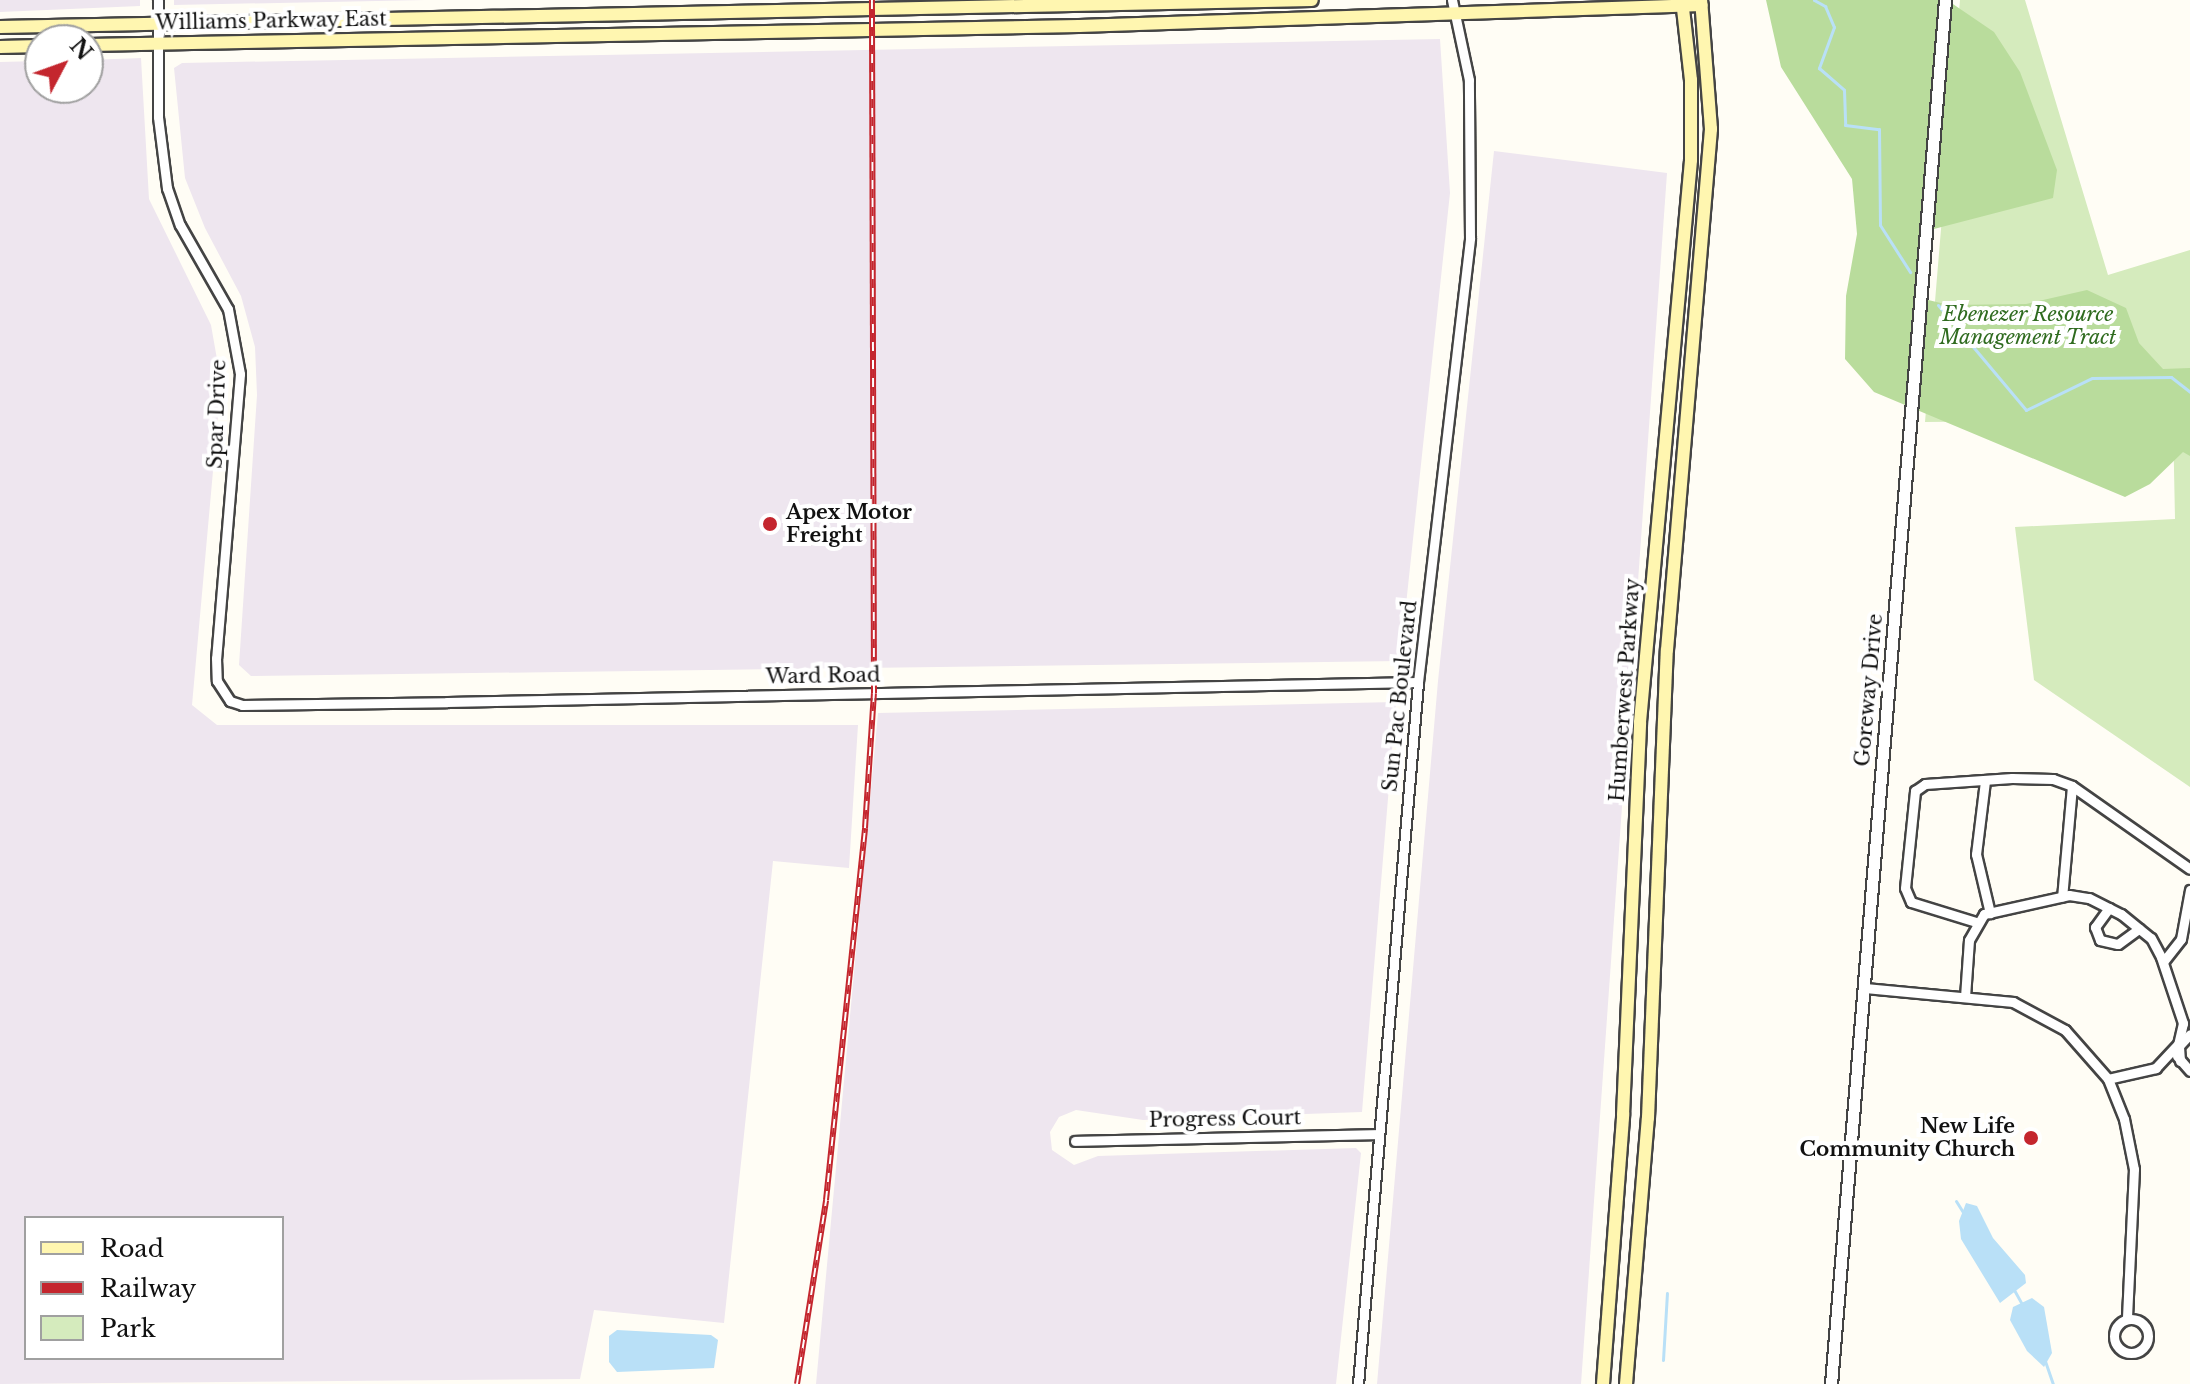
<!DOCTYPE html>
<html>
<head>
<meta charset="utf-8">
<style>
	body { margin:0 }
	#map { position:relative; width:2190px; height:1384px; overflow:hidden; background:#fffdf5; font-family:"Libre Baskerville",serif }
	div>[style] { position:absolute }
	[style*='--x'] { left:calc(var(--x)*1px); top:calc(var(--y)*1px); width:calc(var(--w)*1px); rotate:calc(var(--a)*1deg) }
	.industrial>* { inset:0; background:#eee6ef }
	.green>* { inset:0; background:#d5ebbd }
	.forest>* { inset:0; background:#b9dc9c }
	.water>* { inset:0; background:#b9e0f7 }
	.stream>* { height:3px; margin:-1.5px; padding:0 1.5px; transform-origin:1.5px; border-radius:1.5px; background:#b9e0f7 }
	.roads { filter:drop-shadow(2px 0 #444) drop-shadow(-2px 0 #444) drop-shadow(0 2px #444) drop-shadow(0 -2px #444) }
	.minor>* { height:9px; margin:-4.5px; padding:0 4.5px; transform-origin:4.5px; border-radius:4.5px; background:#fff }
	.minor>.ring { margin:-4.5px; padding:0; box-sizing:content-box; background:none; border:9px solid #fff; border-radius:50% }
	.tertiary>* { height:11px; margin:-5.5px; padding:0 5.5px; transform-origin:5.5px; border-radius:5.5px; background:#fff }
	.secondary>* { height:12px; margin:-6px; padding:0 6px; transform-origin:6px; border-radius:6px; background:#fff6b0 }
	.rail>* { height:6px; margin-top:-3px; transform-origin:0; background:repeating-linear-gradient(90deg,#fff 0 9px,#c4262e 0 18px); box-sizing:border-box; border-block:2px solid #c4262e }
	.dots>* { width:22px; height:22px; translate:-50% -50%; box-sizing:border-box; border:4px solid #fff; border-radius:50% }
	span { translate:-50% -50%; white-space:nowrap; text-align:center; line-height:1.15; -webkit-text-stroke:8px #fff; paint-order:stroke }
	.street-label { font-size:20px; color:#111 }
	.park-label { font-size:20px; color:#2f6b1f; font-style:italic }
	.poi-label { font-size:20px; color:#111; font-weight:700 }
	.left { translate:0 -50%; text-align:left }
	.right { translate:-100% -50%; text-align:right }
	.legend { position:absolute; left:24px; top:1216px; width:260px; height:144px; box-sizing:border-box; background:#fff; border:2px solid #a0a0a0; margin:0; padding:10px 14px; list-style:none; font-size:24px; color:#111 }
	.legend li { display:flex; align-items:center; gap:16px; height:40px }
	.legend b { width:40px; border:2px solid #a0a0a0 }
	.north { position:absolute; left:24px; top:24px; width:80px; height:80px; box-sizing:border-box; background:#fff; border:2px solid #a0a0a0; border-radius:50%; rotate:49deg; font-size:22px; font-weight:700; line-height:32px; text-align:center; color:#111 }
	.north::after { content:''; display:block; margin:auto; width:28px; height:36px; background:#c4262e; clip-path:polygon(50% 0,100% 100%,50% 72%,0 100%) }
</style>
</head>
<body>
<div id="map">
	<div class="industrial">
		<i style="clip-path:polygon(0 0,140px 0,140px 6px,0 12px)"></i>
		<i style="clip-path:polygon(174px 0,426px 0,174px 5px)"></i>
		<i style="clip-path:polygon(1440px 39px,1450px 193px,1400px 661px,251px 676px,239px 665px,257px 395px,255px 347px,241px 296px,205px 228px,185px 178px,174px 68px,182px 63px)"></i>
		<i style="clip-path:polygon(evenodd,141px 58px,149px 199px,211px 325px,221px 382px,192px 705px,217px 725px,858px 725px,849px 868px,773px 861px,724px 1323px,594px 1310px,580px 1379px,0 1384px,0 62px,40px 61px,40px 88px,88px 88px,88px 60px,141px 58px,282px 1218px,282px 1358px,26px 1358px,26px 1218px,282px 1218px)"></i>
		<i style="clip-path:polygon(1494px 151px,1667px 173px,1581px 1384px,1377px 1384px,1438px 681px)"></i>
		<i style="clip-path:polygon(1396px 702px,1362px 1112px,1143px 1120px,1076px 1110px,1059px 1117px,1050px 1132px,1052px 1150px,1074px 1165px,1098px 1156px,1356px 1148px,1361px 1153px,1336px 1384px,816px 1384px,878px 713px)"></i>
	</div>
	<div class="green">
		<i style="clip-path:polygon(1960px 0,2025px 0,2108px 275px,2190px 250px,2190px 787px,2034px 680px,2015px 527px,2175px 519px,2173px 420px,1925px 422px)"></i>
	</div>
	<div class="forest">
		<i style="clip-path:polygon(1766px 0,1947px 0,1994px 32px,2020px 72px,2057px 170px,2053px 198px,1930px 230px,1920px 298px,1949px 305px,2026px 304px,2087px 290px,2126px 308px,2139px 343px,2163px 369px,2190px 368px,2190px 456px,2183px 452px,2150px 484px,2125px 497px,1874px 392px,1845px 359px,1846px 296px,1857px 234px,1852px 179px,1781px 67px)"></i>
	</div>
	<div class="water">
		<i style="clip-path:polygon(1966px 1203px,1977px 1206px,1993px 1238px,2025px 1275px,2026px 1283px,2000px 1303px,1961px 1239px,1959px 1221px)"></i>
		<i style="clip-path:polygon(2032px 1298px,2044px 1307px,2052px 1353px,2044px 1367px,2027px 1351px,2010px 1320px,2013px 1307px)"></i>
		<i style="clip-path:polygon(617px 1330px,711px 1335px,718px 1340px,714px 1368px,617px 1372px,609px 1362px,609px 1336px)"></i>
	</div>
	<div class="stream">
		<i style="--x:1814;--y:0;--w:13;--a:29"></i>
		<i style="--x:1825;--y:6;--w:23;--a:67"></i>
		<i style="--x:1834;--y:27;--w:44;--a:110.1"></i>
		<i style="--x:1819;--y:68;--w:33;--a:41"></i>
		<i style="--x:1844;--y:90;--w:35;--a:88"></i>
		<i style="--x:1845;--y:125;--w:34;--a:7"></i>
		<i style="--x:1879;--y:129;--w:96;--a:89.4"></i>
		<i style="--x:1880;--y:225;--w:56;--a:57.4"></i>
		<i style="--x:1938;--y:305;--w:137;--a:50"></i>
		<i style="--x:2026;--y:410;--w:73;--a:-25.9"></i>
		<i style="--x:2092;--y:378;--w:79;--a:-0.7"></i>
		<i style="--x:2171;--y:377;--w:24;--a:38"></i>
		<i style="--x:1956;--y:1201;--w:13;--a:58"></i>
		<i style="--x:2013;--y:1288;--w:21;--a:61"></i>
		<i style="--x:1663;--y:1360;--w:67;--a:-86.6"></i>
		<i style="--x:2045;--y:1361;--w:24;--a:71"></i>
	</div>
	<div class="roads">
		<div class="minor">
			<i style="--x:158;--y:0;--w:117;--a:90"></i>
			<i style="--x:158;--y:117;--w:72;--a:82.8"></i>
			<i style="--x:167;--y:188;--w:39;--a:71"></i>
			<i style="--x:180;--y:225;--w:97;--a:60.3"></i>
			<i style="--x:228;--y:309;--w:66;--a:79.5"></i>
			<i style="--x:240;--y:374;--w:285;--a:94.8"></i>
			<i style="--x:216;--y:658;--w:23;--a:88"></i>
			<i style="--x:217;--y:681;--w:24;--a:57"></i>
			<i style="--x:230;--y:701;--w:13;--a:18"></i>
			<i style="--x:242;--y:705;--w:205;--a:-0.8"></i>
			<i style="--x:447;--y:702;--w:971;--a:-1.18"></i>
			<i style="--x:1985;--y:781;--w:74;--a:97"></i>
			<i style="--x:1976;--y:854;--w:61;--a:76.7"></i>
			<i style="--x:2072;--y:786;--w:144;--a:35.1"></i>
			<i style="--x:2109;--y:908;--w:24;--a:126"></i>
			<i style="--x:2095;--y:927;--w:14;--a:69"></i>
			<i style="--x:2100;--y:940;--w:18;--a:13"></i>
			<i style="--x:2118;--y:944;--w:26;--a:-36"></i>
			<i style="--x:1976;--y:922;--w:68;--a:-162.9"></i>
			<i style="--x:1911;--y:902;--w:15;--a:-113"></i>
			<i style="--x:1905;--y:888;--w:98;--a:-84.1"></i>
			<i style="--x:1915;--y:791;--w:12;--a:-35"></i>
			<i style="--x:1925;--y:784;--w:87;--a:-3.9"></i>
			<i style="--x:2012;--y:778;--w:41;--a:1.4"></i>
			<i style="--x:2053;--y:779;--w:20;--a:20"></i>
			<i style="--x:2072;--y:786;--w:111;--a:95.1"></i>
			<i style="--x:2163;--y:962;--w:29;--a:-52"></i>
			<i style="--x:2181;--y:939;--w:50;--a:-79.6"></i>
			<i style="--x:1865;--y:988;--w:149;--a:5.4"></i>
			<i style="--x:2013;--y:1002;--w:59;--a:28.3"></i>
			<i style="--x:2065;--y:1030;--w:65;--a:48.7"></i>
			<i style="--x:2108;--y:1079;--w:43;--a:68.2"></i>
			<i style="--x:2124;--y:1119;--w:51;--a:78.7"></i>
			<i style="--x:2134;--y:1169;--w:150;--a:92.7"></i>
			<i style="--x:1965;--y:997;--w:57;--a:-86"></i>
			<i style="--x:1969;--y:940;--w:30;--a:-60"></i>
			<i style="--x:1984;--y:914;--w:87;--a:-12.6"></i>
			<i style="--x:2069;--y:895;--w:20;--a:9"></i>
			<i style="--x:2089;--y:898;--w:36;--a:27"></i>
			<i style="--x:2121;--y:914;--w:38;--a:39"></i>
			<i style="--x:2151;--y:938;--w:21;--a:62"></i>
			<i style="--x:2161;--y:957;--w:70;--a:71.6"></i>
			<i style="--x:2183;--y:1023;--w:22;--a:103"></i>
			<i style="--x:2178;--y:1044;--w:33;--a:133"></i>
			<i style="--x:2156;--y:1068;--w:49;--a:167.1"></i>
			<i style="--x:2177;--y:1056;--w:20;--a:49"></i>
			<i style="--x:2180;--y:1061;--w:15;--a:-94"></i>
			<i style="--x:2179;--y:1046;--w:16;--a:-47"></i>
			<i style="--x:1075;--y:1141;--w:302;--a:-1.3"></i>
			<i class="ring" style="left:2114px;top:1319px;width:25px;height:25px"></i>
			<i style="--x:1358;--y:1384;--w:705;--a:-85.11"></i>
			<i style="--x:1418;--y:682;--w:447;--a:-83.3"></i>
			<i style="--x:1470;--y:238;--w:158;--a:-90.4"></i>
			<i style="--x:1469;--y:80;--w:82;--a:-102"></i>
		</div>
		<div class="tertiary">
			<i style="--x:1831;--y:1384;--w:1389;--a:-85.29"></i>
		</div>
		<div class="secondary">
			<i style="--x:0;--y:27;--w:1312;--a:-1.18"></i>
			<i style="--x:88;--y:45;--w:991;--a:-1.1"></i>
			<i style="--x:1079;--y:26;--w:623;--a:-1.93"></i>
			<i style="--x:0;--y:47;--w:40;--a:-1.4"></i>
			<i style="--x:1603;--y:1384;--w:270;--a:-85.7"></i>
			<i style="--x:1623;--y:1115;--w:393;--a:-87.5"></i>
			<i style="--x:1640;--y:722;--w:564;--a:-84.81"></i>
			<i style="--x:1691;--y:160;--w:80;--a:-90"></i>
			<i style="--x:1691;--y:80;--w:81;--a:-96.4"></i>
			<i style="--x:1626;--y:1384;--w:267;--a:-85.3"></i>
			<i style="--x:1648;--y:1118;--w:468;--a:-87.7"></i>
			<i style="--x:1667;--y:650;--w:523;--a:-85.17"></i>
			<i style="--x:1711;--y:129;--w:129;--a:-94.4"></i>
		</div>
	</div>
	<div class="rail">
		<i style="--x:797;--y:1384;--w:186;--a:-81"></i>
		<i style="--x:826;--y:1200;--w:374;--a:-84"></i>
		<i style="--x:865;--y:828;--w:135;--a:-86.2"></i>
		<i style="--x:874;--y:693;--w:693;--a:-90.17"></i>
	</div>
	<div class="dots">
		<i style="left:770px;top:524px;background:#c4262e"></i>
		<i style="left:2031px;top:1138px;background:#c4262e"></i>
	</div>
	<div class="street-label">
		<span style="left:271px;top:21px;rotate:-1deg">Williams Parkway East</span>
		<span style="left:217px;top:414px;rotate:-88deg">Spar Drive</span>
		<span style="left:823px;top:676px;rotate:-1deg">Ward Road</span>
		<span style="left:1625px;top:690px;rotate:-86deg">Humberwest Parkway</span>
		<span style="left:1869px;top:690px;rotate:-85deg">Goreway Drive</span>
		<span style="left:1400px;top:696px;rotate:-84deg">Sun Pac Boulevard</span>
		<span style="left:1225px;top:1119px;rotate:-1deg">Progress Court</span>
	</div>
	<div class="park-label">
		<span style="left:2028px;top:326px">Ebenezer Resource<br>Management Tract</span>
	</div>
	<div class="poi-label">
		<span class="left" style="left:786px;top:524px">Apex Motor<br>Freight</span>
		<span class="right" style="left:2015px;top:1138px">New Life<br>Community Church</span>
	</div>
	<ul class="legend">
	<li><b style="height:10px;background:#fff6b0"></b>Road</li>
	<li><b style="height:10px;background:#c4262e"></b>Railway</li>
	<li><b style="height:22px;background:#d5ebbd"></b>Park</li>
	</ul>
	<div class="north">N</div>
</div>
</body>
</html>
